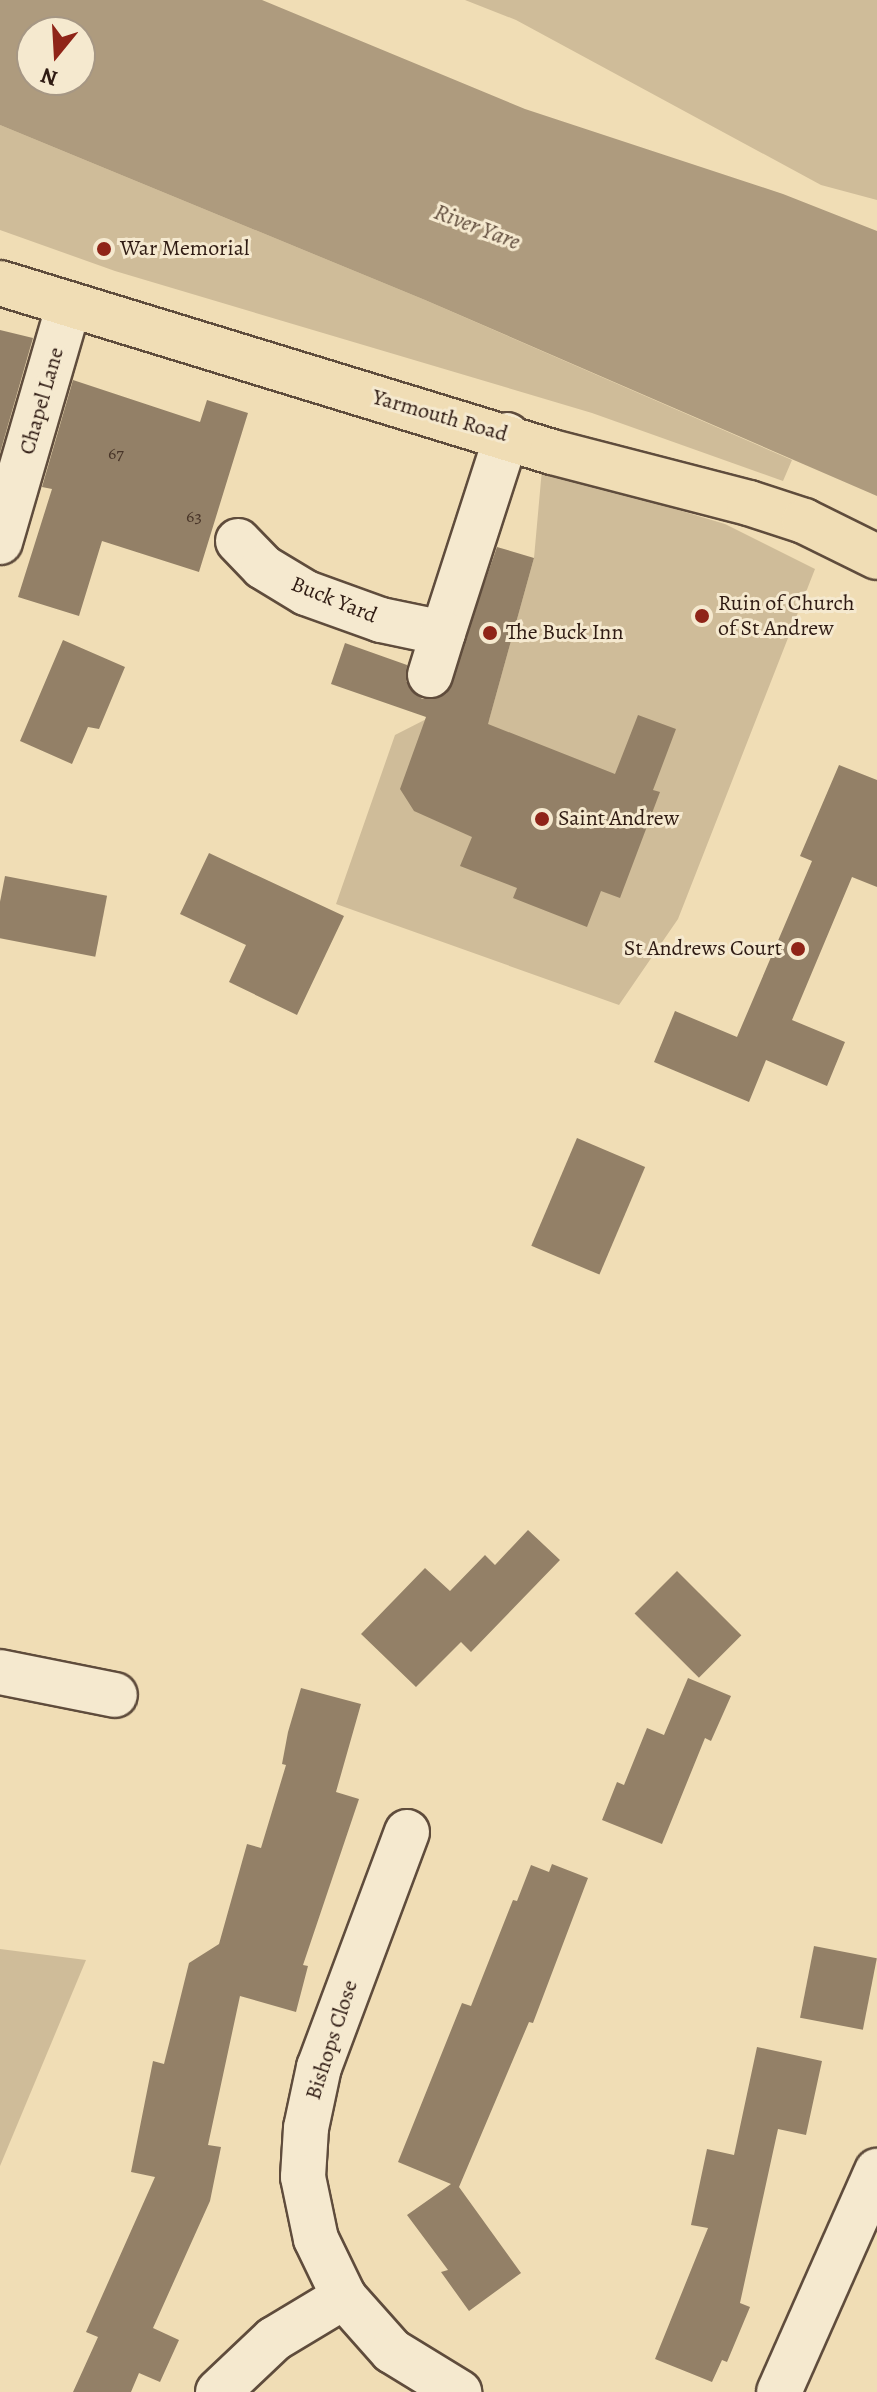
<!DOCTYPE html>
<html>
<head>
<meta charset="utf-8">
<style>
	body { margin:0 }
	#map { position:relative; width:877px; height:2392px; overflow:hidden; background:#f0ddb5; font-family:Alegreya,serif }
	div>[style] { position:absolute }
	[style*='--x'] { left:calc(var(--x)*1px); top:calc(var(--y)*1px); width:calc(var(--w)*1px); rotate:calc(var(--a)*1deg) }
	.green>* { inset:0; background:#cfbc99 }
	.water>* { inset:0; background:#ae9b7e }
	.building>* { inset:0; background:#938067; transform-origin:0 0 }
	.roads { filter:drop-shadow(2px 0 #5f4c3c) drop-shadow(-2px 0 #5f4c3c) drop-shadow(0 2px #5f4c3c) drop-shadow(0 -2px #5f4c3c) }
	.minor>* { height:44px; margin:-22px; padding:0 22px; transform-origin:22px; border-radius:22px; background:#f5e9cf }
	.primary>* { height:44px; margin:-22px; padding:0 22px; transform-origin:22px; border-radius:22px; background:#f0ddb5 }
	.dots>* { width:22px; height:22px; translate:-50% -50%; box-sizing:border-box; border:4px solid #f5e9cf; border-radius:50% }
	span { translate:-50% -50%; white-space:nowrap; text-align:center; line-height:1.15; -webkit-text-stroke:6px #f5e9cf; paint-order:stroke }
	.number-label { font-size:18px; color:#483428 }
	.number-label span { -webkit-text-stroke-width:0 }
	.poi-label { font-size:22px; color:#2f1b13 }
	.left { translate:0 -50%; text-align:left }
	.right { translate:-100% -50%; text-align:right }
	.street-label { font-size:22px; color:#2f1b13 }
	.water-label { font-size:24px; color:#624e3e; font-style:italic }
	.north { position:absolute; left:16px; top:16px; width:80px; height:80px; box-sizing:border-box; background:#f5e9cf; border:2px solid #a69784; border-radius:50%; rotate:198deg; font-size:22px; font-weight:700; line-height:32px; text-align:center; color:#2f1b13 }
	.north::after { content:''; display:block; margin:auto; width:28px; height:36px; background:#8f2418; clip-path:polygon(50% 0,100% 100%,50% 72%,0 100%) }
</style>
</head>
<body>
<div id="map">
	<div class="green">
		<i style="clip-path:polygon(465px 0,877px 0,877px 200px,821px 185px,516px 20px)"></i>
		<i style="clip-path:polygon(0 125px,425px 300px,792px 460px,783px 481px,592px 413px,115px 271px,0 230px)"></i>
		<i style="clip-path:polygon(542px 469px,725px 524px,815px 569px,678px 919px,619px 1005px,336px 904px,395px 735px,446px 709px,489px 720px,534px 558px)"></i>
		<i style="clip-path:polygon(0 1949px,86px 1960px,0 2166px)"></i>
	</div>
	<div class="water">
		<i style="clip-path:polygon(evenodd,0 0,262px 0,525px 109px,783px 194px,877px 231px,877px 496px,425px 300px,0 125px,0 0,32px 32px,80px 32px,80px 80px,32px 80px,32px 32px)"></i>
	</div>
	<div class="building">
		<i style="clip-path:polygon(0 330px,33px 338px,0 453px)"></i>
		<i style="clip-path:polygon(73px 380px,200px 422px,207px 400px,248px 413px,199px 572px,102px 541px,79px 616px,18px 597px,52px 489px,42px 487px)"></i>
		<i style="clip-path:polygon(497px 547px,534px 558px,488px 724px,615px 774px,638px 715px,676px 729px,653px 790px,660px 792px,620px 898px,601px 891px,587px 927px,513px 898px,517px 888px,460px 866px,472px 837px,414px 811px,400px 789px,426px 717px,331px 684px,345px 643px,407px 665px,406px 681px,422px 699px,446px 694px)"></i>
		<i style="clip-path:polygon(63px 640px,125px 667px,99px 729px,88px 727px,72px 764px,20px 741px)"></i>
		<i style="clip-path:polygon(839px 765px,877px 780px,877px 887px,852px 877px,792px 1020px,845px 1042px,827px 1086px,766px 1060px,749px 1102px,654px 1062px,675px 1011px,737px 1037px,812px 861px,800px 856px)"></i>
		<i style="clip-path:polygon(209px 853px,344px 916px,297px 1015px,229px 982px,246px 945px,180px 914px)"></i>
		<i style="left:5px;top:876px;width:104px;height:62px;rotate:11deg"></i>
		<i style="left:577px;top:1138px;width:74px;height:117px;rotate:23deg"></i>
		<i style="clip-path:polygon(528px 1530px,560px 1560px,471px 1652px,461px 1642px,416px 1687px,361px 1634px,425px 1568px,450px 1591px,485px 1555px,495px 1565px)"></i>
		<i style="left:677px;top:1571px;width:91px;height:60px;rotate:45deg"></i>
		<i style="clip-path:polygon(688px 1678px,731px 1696px,711px 1741px,705px 1738px,662px 1844px,602px 1820px,617px 1782px,624px 1785px,647px 1728px,664px 1735px)"></i>
		<i style="clip-path:polygon(301px 1688px,361px 1704px,336px 1792px,359px 1799px,303px 1965px,308px 1966px,296px 2012px,240px 1996px,208px 2145px,221px 2147px,210px 2201px,153px 2328px,179px 2340px,160px 2382px,139px 2373px,131px 2392px,73px 2392px,98px 2337px,86px 2332px,155px 2177px,131px 2172px,153px 2061px,164px 2064px,189px 1963px,219px 1944px,247px 1844px,261px 1848px,286px 1765px,282px 1764px,288px 1732px)"></i>
		<i style="clip-path:polygon(552px 1864px,588px 1878px,533px 2023px,529px 2022px,459px 2187px,521px 2273px,469px 2311px,441px 2272px,448px 2270px,407px 2215px,451px 2184px,398px 2162px,462px 2003px,471px 2006px,513px 1900px,517px 1901px,531px 1865px,549px 1872px)"></i>
		<i style="left:814px;top:1946px;width:64px;height:73px;rotate:11deg"></i>
		<i style="clip-path:polygon(757px 2047px,822px 2061px,806px 2135px,778px 2129px,740px 2303px,750px 2307px,727px 2362px,722px 2360px,712px 2382px,655px 2359px,708px 2228px,691px 2225px,707px 2149px,734px 2155px)"></i>
	</div>
	<div class="roads">
		<div class="minor">
			<i style="--x:238;--y:541;--w:36;--a:46"></i>
			<i style="--x:263;--y:567;--w:50;--a:31.2"></i>
			<i style="--x:306;--y:593;--w:80;--a:19.8"></i>
			<i style="--x:381;--y:620;--w:63;--a:11.8"></i>
			<i style="--x:443;--y:633;--w:208;--a:-72.1"></i>
			<i style="--x:0;--y:542;--w:247;--a:-73.8"></i>
			<i style="--x:430;--y:675;--w:44;--a:-72.8"></i>
			<i style="--x:0;--y:1672;--w:117;--a:11.3"></i>
			<i style="--x:407;--y:1832;--w:251;--a:110.5"></i>
			<i style="--x:319;--y:2067;--w:62;--a:102"></i>
			<i style="--x:306;--y:2128;--w:49;--a:93.5"></i>
			<i style="--x:303;--y:2177;--w:63;--a:78.2"></i>
			<i style="--x:316;--y:2239;--w:64;--a:64.2"></i>
			<i style="--x:344;--y:2297;--w:72;--a:48.4"></i>
			<i style="--x:392;--y:2351;--w:79;--a:31.5"></i>
			<i style="--x:218;--y:2392;--w:77;--a:-43.4"></i>
			<i style="--x:274;--y:2339;--w:82;--a:-31"></i>
			<i style="--x:779;--y:2392;--w:242;--a:-66.1"></i>
		</div>
		<div class="primary">
			<i style="--x:0;--y:283;--w:577;--a:17.02"></i>
			<i style="--x:552;--y:452;--w:203;--a:14.5"></i>
			<i style="--x:749;--y:503;--w:58;--a:18.1"></i>
			<i style="--x:804;--y:521;--w:81;--a:26.3"></i>
		</div>
	</div>
	<div class="dots">
		<i style="left:104px;top:249px;background:#8f2418"></i>
		<i style="left:702px;top:616px;background:#8f2418"></i>
		<i style="left:490px;top:633px;background:#8f2418"></i>
		<i style="left:542px;top:819px;background:#8f2418"></i>
		<i style="left:798px;top:949px;background:#8f2418"></i>
	</div>
	<div class="number-label">
		<span style="left:116px;top:453px">67</span>
		<span style="left:194px;top:516px">63</span>
	</div>
	<div class="poi-label">
		<span class="left" style="left:120px;top:249px">War Memorial</span>
		<span class="left" style="left:718px;top:616px">Ruin of Church<br>of St Andrew</span>
		<span class="left" style="left:506px;top:633px">The Buck Inn</span>
		<span class="left" style="left:558px;top:819px">Saint Andrew</span>
		<span class="right" style="left:782px;top:949px">St Andrews Court</span>
	</div>
	<div class="street-label">
		<span style="left:42px;top:401px;rotate:-74deg">Chapel Lane</span>
		<span style="left:440px;top:416px;rotate:16deg">Yarmouth Road</span>
		<span style="left:334px;top:600px;rotate:22deg">Buck Yard</span>
		<span style="left:332px;top:2040px;rotate:-72deg">Bishops Close</span>
	</div>
	<div class="water-label">
		<span style="left:477px;top:227px;rotate:21deg">River Yare</span>
	</div>
	<div class="north">N</div>
</div>
</body>
</html>
